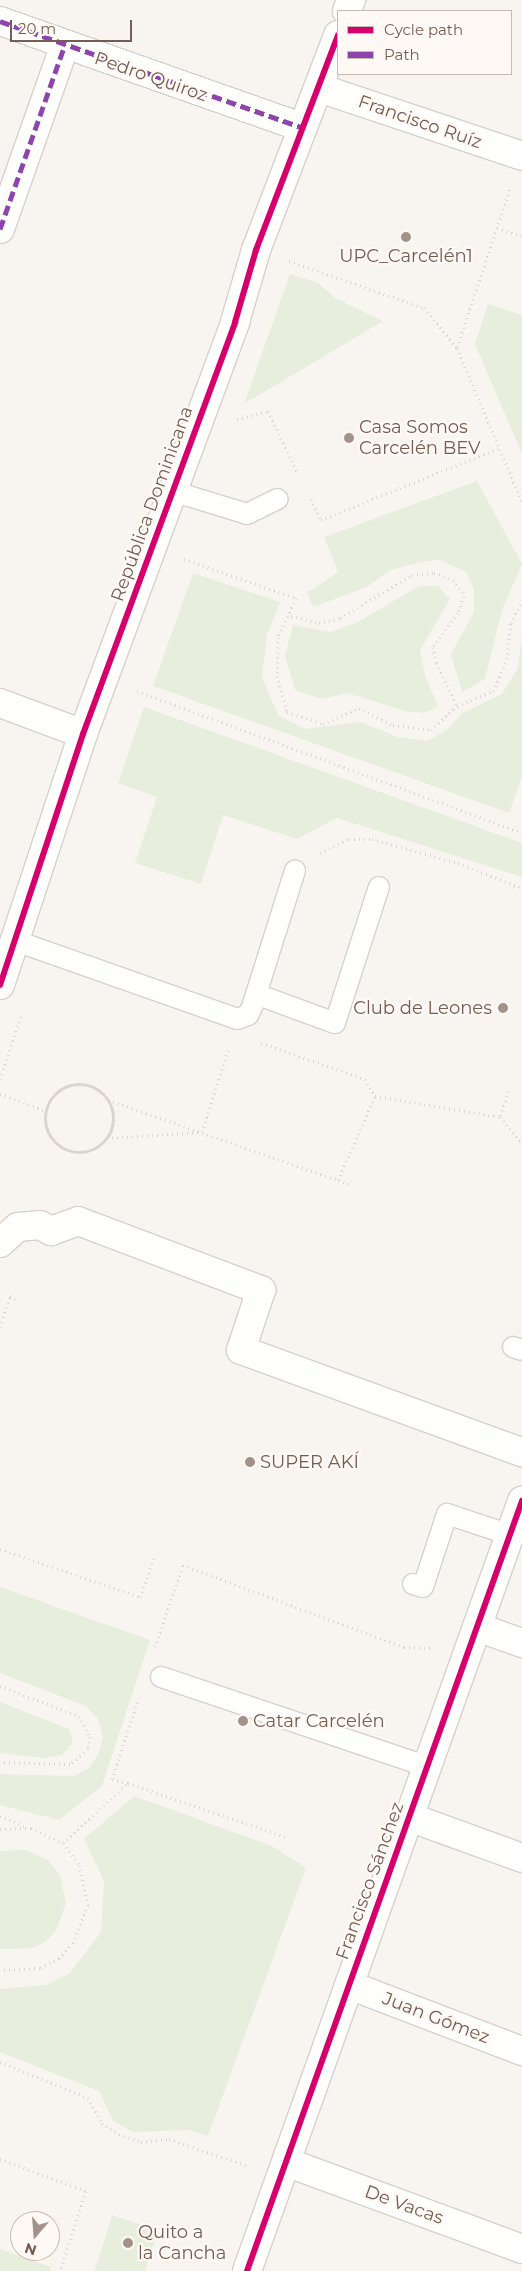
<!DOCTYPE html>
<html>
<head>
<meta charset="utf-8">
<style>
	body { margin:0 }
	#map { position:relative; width:522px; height:2271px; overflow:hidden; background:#f8f5f1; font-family:Montserrat,sans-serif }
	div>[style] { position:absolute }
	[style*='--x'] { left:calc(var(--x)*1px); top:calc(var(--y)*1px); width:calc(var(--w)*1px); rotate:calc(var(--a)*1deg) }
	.green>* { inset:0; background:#e7eedd }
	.path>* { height:3px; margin-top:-1.5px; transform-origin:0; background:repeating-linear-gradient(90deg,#dad5d0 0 1px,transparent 0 5px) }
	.path>.ring { margin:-1.5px; padding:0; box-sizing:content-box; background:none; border:3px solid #dad5d0; border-radius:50% }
	.roads { filter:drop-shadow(1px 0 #d6d1cc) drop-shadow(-1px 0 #d6d1cc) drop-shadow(0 1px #d6d1cc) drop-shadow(0 -1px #d6d1cc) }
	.lane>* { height:20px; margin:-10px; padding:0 10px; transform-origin:10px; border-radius:10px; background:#fefefd }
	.street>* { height:28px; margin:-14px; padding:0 14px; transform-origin:14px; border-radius:14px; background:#fefefd }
	.quiet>* { height:5px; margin-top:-2.5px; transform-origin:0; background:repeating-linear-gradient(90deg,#8e44ad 0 10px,transparent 0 15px) }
	.cycleway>* { height:6px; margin:-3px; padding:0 3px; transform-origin:3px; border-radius:3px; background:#d6006c }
	.dots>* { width:14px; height:14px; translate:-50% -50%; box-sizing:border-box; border:2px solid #fef9f4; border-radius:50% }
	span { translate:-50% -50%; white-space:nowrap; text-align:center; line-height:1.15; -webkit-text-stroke:4.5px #fef9f4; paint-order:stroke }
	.street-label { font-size:18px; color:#745d52 }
	.poi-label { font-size:18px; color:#745d52 }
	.left { translate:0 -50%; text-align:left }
	.right { translate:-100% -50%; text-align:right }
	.legend { position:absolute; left:337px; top:10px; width:175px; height:65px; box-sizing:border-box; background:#fef9f4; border:1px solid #c7bbb3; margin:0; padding:6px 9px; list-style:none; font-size:15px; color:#745d52 }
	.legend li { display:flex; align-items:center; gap:10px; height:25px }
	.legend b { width:25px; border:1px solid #c7bbb3 }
	.north { position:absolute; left:10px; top:2211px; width:50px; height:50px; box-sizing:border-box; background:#fef9f4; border:1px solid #c7bbb3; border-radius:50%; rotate:198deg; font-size:14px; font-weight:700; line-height:20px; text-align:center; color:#745d52 }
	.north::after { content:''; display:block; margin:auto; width:18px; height:22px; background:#a2928a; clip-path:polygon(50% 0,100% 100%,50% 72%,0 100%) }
	.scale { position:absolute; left:10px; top:20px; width:122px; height:22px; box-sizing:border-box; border:2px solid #745d52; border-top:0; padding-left:6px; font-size:15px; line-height:18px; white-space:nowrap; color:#745d52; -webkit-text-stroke:4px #fef9f4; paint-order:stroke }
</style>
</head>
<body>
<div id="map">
	<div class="green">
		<i style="clip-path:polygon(290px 274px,318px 283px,335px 298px,383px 321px,244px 404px)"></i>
		<i style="clip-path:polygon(488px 304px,522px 315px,522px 454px,475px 344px)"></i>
		<i style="clip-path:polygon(477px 481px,522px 564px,502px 610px,485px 679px,462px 692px,451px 654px,474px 612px,474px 589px,466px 572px,440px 560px,427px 561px,390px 570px,367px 587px,313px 607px,307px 593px,338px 572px,324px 537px)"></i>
		<i style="clip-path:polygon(193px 573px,280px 602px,267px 635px,262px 677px,278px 715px,305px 729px,360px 722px,398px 737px,428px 741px,448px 729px,461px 714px,502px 694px,518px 668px,522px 637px,522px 776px,509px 813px,153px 686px)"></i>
		<i style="clip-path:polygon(419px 586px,438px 586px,450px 599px,420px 650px,425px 676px,438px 706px,426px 713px,408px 712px,347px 693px,322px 699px,295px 690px,285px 656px,293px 625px,331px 632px,356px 623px)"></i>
		<i style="clip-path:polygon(144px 707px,522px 843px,522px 877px,337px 818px,297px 839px,223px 815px,201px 884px,135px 863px,157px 797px,118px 783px)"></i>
		<i style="clip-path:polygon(0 1587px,150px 1640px,102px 1786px,59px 1820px,0 1805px,0 1774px,74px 1776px,89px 1768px,99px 1753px,103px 1737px,98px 1719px,86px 1706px,0 1673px)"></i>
		<i style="clip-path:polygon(0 1702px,69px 1729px,73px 1743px,62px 1755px,42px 1758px,0 1753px)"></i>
		<i style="clip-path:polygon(134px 1796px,272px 1846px,306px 1868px,208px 2136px,189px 2130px,133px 2132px,113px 2121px,99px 2091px,0 2052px,0 1989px,46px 1985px,70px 1973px,101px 1932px,104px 1881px,84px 1839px)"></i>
		<i style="clip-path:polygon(26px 1850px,48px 1860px,60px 1875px,66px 1903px,56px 1931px,46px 1941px,33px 1948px,4px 1949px,0 1948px,0 1851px)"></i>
		<i style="clip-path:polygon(112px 2215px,158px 2230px,145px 2271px,95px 2271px)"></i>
		<i style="clip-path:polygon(0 2249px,51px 2267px,50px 2271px,0 2271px)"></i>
	</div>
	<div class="path">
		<i style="--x:497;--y:228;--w:26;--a:18"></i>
		<i style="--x:289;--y:261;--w:143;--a:19.2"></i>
		<i style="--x:424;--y:308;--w:52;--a:50.5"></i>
		<i style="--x:457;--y:348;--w:167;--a:67.1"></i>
		<i style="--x:457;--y:347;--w:167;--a:-71.5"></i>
		<i style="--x:237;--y:419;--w:32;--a:-14"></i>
		<i style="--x:268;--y:411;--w:70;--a:64.5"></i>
		<i style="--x:311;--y:499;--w:23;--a:65"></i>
		<i style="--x:321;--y:520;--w:192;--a:-22"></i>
		<i style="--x:184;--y:559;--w:119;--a:19.2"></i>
		<i style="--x:296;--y:598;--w:43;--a:114.8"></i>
		<i style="--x:278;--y:637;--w:39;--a:91"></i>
		<i style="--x:277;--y:676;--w:37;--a:74"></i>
		<i style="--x:287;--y:712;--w:38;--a:18"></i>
		<i style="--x:323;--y:724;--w:39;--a:-24"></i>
		<i style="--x:359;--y:708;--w:38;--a:27"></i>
		<i style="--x:393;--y:725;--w:38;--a:7"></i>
		<i style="--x:431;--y:730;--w:35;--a:-43"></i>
		<i style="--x:457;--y:706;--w:39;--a:-23"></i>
		<i style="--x:493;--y:691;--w:35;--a:-66"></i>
		<i style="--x:507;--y:659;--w:36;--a:-84"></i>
		<i style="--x:511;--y:623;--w:25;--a:-63"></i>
		<i style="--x:291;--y:616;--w:29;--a:14"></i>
		<i style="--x:319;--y:623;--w:22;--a:-13"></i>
		<i style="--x:340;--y:618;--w:84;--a:-30.8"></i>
		<i style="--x:412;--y:575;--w:22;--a:-5"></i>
		<i style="--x:434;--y:573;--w:20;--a:20"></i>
		<i style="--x:453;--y:580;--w:19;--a:55"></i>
		<i style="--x:464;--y:596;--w:18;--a:109"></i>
		<i style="--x:458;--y:613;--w:42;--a:126.3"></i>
		<i style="--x:433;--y:647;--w:16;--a:79"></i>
		<i style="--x:436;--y:663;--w:48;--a:64"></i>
		<i style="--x:137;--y:691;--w:410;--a:20.2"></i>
		<i style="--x:320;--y:853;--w:32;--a:-26"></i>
		<i style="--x:349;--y:839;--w:23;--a:0"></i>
		<i style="--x:372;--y:839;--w:89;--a:15.6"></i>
		<i style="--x:458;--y:863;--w:69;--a:21.3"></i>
		<i style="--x:261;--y:1043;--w:110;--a:19.1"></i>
		<i style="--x:365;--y:1079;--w:20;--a:60"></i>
		<i style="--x:0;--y:1079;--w:69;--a:-71.3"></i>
		<i class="ring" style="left:45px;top:1084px;width:65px;height:65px"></i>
		<i style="--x:509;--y:1091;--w:28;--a:109"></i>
		<i style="--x:500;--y:1117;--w:35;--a:51"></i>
		<i style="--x:0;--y:1094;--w:47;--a:20"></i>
		<i style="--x:108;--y:1100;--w:244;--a:19.2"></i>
		<i style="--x:107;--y:1138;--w:95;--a:-3.6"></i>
		<i style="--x:202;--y:1132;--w:86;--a:-72.4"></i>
		<i style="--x:349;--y:1184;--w:12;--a:-160"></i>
		<i style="--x:338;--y:1180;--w:92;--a:-66.2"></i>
		<i style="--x:375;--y:1096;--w:127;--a:9.5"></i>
		<i style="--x:0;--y:1327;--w:33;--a:-72"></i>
		<i style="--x:10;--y:1296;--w:8;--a:30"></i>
		<i style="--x:0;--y:1549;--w:148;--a:18.9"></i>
		<i style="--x:140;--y:1597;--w:45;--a:-70.3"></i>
		<i style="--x:155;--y:1647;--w:87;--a:-71.1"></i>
		<i style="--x:183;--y:1565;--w:236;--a:20.4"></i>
		<i style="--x:404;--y:1647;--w:28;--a:2"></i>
		<i style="--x:0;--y:1686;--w:85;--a:20.8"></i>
		<i style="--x:79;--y:1716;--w:24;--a:62"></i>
		<i style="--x:90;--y:1737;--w:12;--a:99"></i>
		<i style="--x:88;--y:1749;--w:23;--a:140"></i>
		<i style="--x:70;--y:1764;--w:70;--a:-178.4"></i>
		<i style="--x:128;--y:1783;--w:167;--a:18.9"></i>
		<i style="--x:0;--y:1816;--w:29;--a:22"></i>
		<i style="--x:0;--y:1829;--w:31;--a:-2"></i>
		<i style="--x:31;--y:1828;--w:35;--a:25"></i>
		<i style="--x:63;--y:1843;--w:27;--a:54"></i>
		<i style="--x:79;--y:1865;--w:41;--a:77.3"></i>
		<i style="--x:88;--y:1905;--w:41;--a:111.5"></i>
		<i style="--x:73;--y:1943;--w:21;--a:133"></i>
		<i style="--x:59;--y:1958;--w:21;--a:152"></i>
		<i style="--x:40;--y:1968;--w:40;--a:177.1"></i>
		<i style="--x:63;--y:1843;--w:88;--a:-42.7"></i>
		<i style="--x:128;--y:1783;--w:16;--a:-166"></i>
		<i style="--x:112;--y:1779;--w:85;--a:-71.6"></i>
		<i style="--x:0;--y:2062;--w:95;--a:22.2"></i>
		<i style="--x:88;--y:2098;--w:29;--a:61"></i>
		<i style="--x:102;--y:2123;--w:20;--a:33"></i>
		<i style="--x:119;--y:2134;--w:23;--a:20"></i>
		<i style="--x:141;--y:2142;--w:28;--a:-6"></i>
		<i style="--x:169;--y:2139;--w:83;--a:18.9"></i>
		<i style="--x:0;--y:2159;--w:92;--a:20.4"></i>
		<i style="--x:86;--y:2191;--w:84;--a:108"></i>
	</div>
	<div class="roads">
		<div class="lane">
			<i style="--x:172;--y:491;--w:78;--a:17"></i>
			<i style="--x:247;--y:514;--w:34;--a:-26"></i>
			<i style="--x:16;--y:941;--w:234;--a:19.4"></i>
			<i style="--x:237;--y:1019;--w:12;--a:-20"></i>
			<i style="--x:248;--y:1015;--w:9;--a:-63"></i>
			<i style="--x:252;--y:1007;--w:143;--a:-72.5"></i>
			<i style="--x:256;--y:994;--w:84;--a:20.2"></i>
			<i style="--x:335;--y:1023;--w:143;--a:-72.1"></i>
			<i style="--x:513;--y:1347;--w:9;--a:18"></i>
			<i style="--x:413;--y:1584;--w:10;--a:17"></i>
			<i style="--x:423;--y:1587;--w:77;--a:-71.8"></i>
			<i style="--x:447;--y:1514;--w:66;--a:18.4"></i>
			<i style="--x:161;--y:1677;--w:280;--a:18.6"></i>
		</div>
		<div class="street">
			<i style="--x:347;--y:11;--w:12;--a:-70"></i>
			<i style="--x:0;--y:21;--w:321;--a:19.4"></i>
			<i style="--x:319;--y:88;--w:214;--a:18.5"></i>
			<i style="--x:0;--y:229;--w:193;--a:-70.6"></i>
			<i style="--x:0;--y:703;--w:89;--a:20.5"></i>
			<i style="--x:0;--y:985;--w:264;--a:-71.7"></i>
			<i style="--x:83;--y:734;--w:439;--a:-69.7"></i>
			<i style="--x:235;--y:322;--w:75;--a:-73.7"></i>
			<i style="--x:256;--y:250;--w:230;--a:-69.1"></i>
			<i style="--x:0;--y:1243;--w:24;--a:-42"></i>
			<i style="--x:18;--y:1227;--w:22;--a:-5"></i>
			<i style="--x:40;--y:1225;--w:13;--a:29"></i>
			<i style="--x:51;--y:1231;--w:29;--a:-20"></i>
			<i style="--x:78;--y:1221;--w:196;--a:20.7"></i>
			<i style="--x:261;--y:1290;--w:63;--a:108.4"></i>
			<i style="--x:241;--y:1350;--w:299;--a:20"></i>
			<i style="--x:477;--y:1627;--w:48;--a:19.6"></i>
			<i style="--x:409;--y:1817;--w:120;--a:19.9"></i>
			<i style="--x:349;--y:1985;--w:185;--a:20.9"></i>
			<i style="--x:286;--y:2162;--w:252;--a:20.2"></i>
			<i style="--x:247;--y:2271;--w:818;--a:-70.35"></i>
		</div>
	</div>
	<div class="quiet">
		<i style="--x:0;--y:21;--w:321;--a:19.4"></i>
		<i style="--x:0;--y:229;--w:193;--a:-70.6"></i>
	</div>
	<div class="cycleway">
		<i style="--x:0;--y:985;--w:264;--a:-71.7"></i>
		<i style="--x:83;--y:734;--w:439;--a:-69.7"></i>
		<i style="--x:235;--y:322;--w:75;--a:-73.7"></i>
		<i style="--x:256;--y:250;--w:230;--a:-69.1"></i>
		<i style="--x:247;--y:2271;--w:818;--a:-70.35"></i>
	</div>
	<div class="dots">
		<i style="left:406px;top:237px;background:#a2928a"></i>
		<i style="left:349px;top:438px;background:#a2928a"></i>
		<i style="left:503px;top:1008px;background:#a2928a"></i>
		<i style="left:250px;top:1462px;background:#a2928a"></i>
		<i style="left:243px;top:1721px;background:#a2928a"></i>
		<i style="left:128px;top:2243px;background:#a2928a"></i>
	</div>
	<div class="street-label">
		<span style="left:151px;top:77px;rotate:19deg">Pedro Quiroz</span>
		<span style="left:420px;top:122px;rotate:19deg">Francisco Ruíz</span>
		<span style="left:152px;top:504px;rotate:-70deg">República Dominicana</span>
		<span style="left:370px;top:1881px;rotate:-70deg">Francisco Sánchez</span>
		<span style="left:436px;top:2018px;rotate:21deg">Juan Gómez</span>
		<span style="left:404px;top:2205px;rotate:20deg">De Vacas</span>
	</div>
	<div class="poi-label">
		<span style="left:406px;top:256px">UPC_Carcelén1</span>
		<span class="left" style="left:359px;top:438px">Casa Somos<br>Carcelén BEV</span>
		<span class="right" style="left:492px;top:1008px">Club de Leones</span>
		<span class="left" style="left:260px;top:1462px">SUPER AKÍ</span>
		<span class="left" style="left:253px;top:1721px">Catar Carcelén</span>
		<span class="left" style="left:138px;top:2243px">Quito a<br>la Cancha</span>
	</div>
	<ul class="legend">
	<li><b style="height:6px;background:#d6006c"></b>Cycle path</li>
	<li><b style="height:6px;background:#8e44ad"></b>Path</li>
	</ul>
	<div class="north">N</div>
	<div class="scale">20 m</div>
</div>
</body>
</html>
